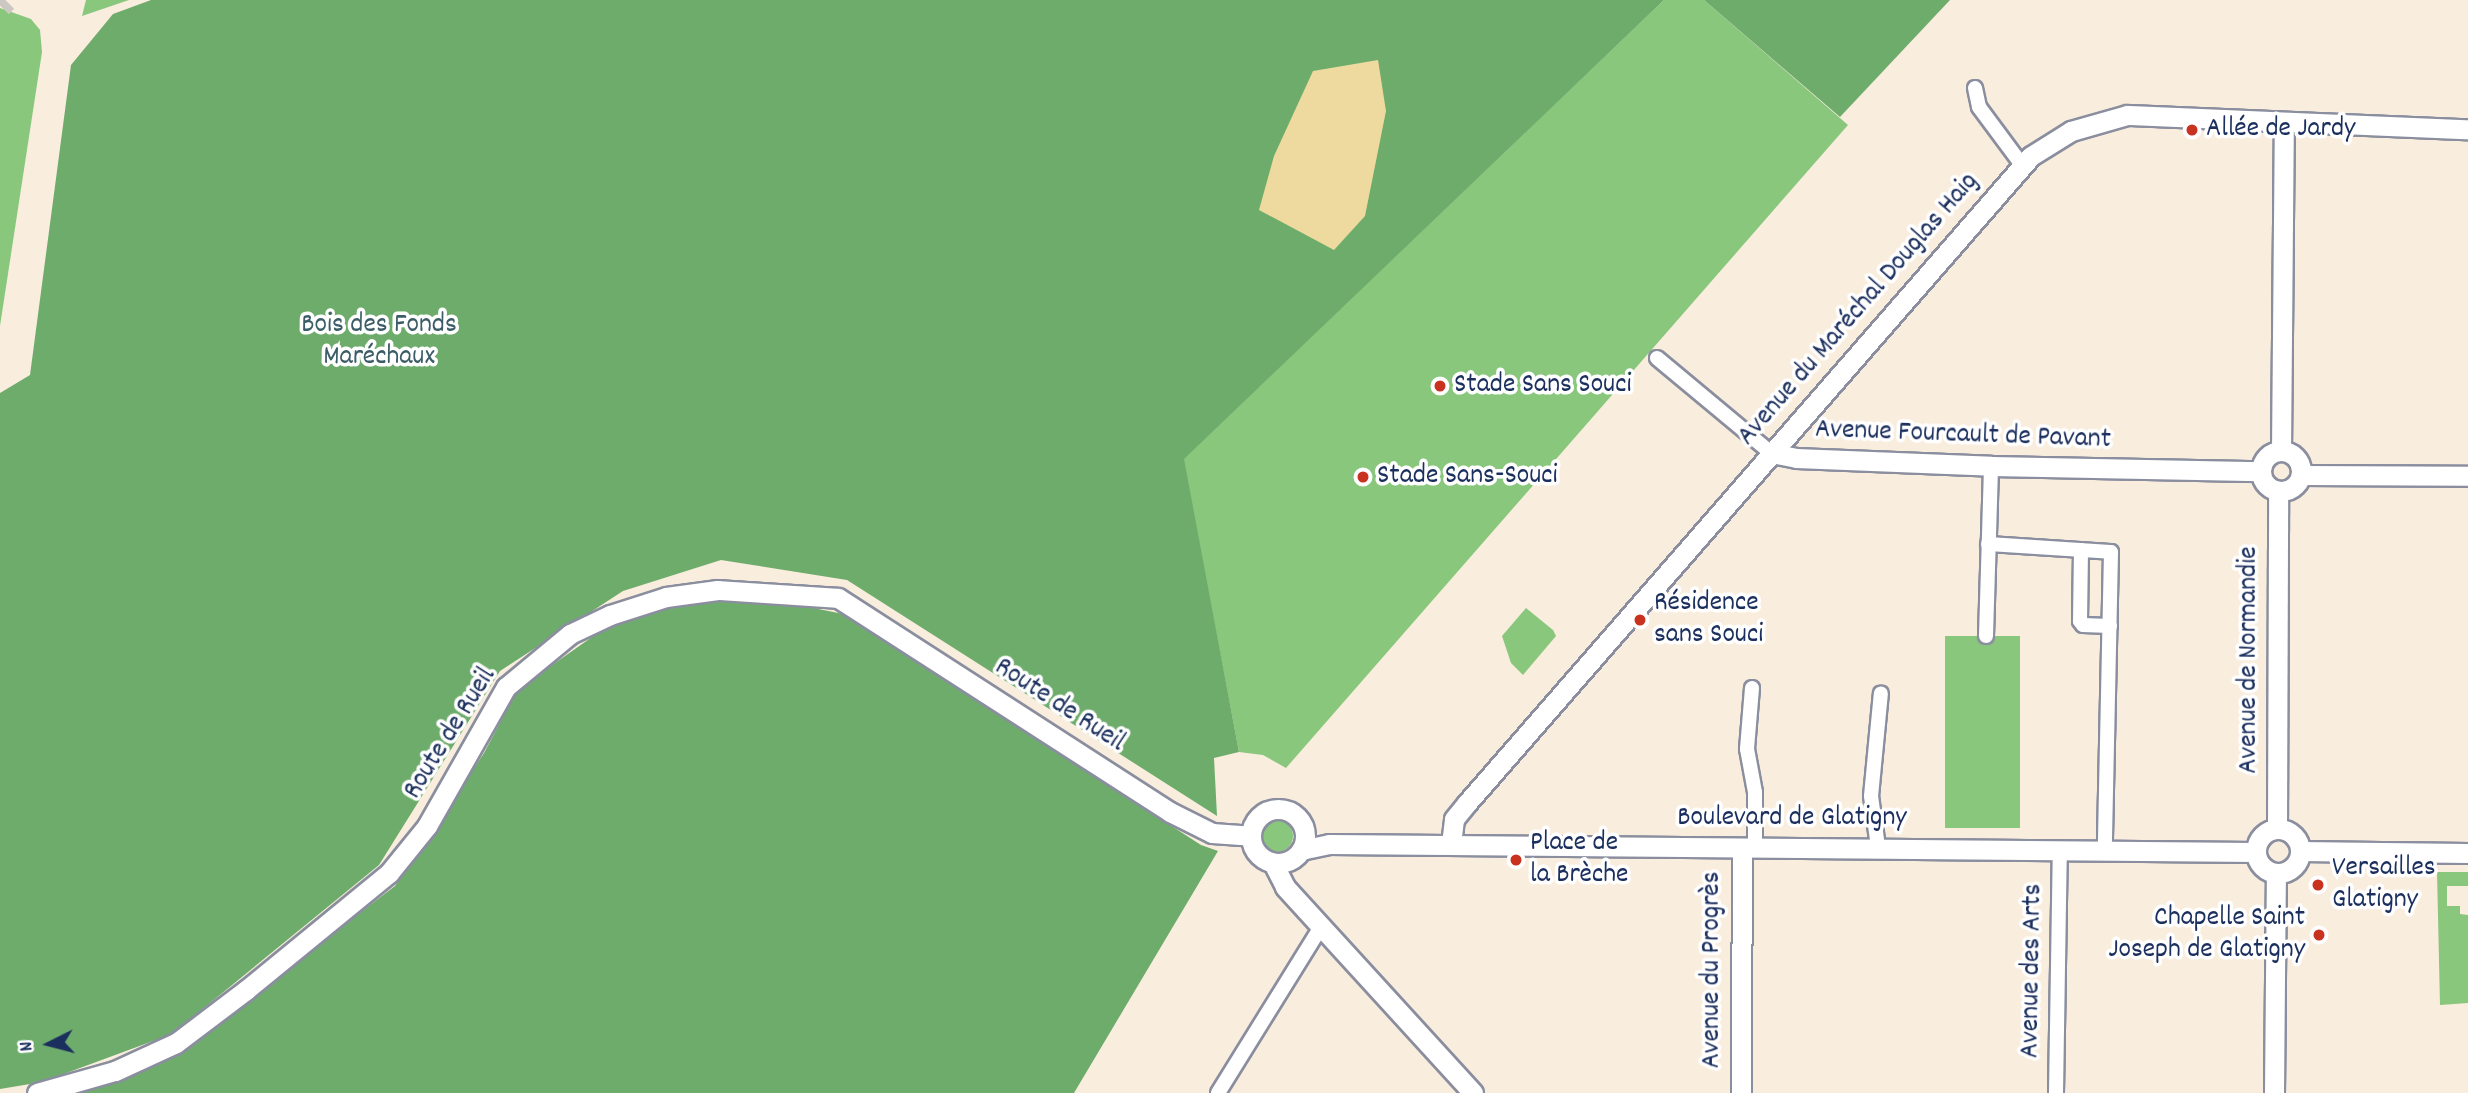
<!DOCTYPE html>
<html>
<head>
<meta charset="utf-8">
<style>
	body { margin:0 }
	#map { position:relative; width:2468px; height:1093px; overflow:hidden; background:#f9edde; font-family:Dekko,sans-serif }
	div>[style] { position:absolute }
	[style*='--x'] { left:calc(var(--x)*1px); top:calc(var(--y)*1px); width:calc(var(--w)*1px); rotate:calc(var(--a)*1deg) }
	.green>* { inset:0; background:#89c77d; transform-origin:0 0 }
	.round { border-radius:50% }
	.forest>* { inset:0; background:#6eac6c }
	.sand>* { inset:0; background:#eeda9e }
	.highway-tunnel>* { height:24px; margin-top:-12px; transform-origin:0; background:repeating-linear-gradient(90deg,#cdc7c4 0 24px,transparent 0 36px) }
	.roads { filter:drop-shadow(2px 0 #8a8e9e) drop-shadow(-2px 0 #8a8e9e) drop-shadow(0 2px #8a8e9e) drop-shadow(0 -2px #8a8e9e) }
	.street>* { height:14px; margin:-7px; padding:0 7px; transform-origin:7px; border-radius:7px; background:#fff }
	.secondary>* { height:19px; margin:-9.5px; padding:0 9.5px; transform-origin:9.5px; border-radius:9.5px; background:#fff }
	.secondary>.ring { margin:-9.5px; padding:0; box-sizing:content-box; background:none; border:19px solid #fff; border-radius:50% }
	.dots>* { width:19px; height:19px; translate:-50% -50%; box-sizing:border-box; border:4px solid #fff; border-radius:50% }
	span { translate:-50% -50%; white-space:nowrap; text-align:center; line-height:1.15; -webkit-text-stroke:7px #fff; paint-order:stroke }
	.poi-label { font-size:28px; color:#1b2f5e }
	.left { translate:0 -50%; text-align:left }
	.right { translate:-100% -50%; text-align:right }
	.street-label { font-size:28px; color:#1b2f5e }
	.park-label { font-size:28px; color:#3c5d67 }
	.north { position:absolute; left:14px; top:1009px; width:70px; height:70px; -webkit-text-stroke:5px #fff; paint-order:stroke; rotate:264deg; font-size:19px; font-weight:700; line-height:28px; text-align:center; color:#1b2f5e }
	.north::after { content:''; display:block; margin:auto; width:24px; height:32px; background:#1b2f5e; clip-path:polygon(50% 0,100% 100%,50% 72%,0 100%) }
</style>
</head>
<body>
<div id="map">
	<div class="green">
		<i style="clip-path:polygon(86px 0,129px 0,82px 16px)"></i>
		<i style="clip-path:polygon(1664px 0,1704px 0,1848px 125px,1286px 768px,1263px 755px,1239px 752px,1183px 459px)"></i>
		<i style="clip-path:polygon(0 8px,31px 19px,40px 30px,42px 52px,0 326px)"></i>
		<i style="clip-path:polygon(1526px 608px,1553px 630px,1556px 636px,1523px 675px,1511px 663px,1502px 636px)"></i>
		<i style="left:1945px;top:636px;width:75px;height:192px"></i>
		<i class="round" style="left:1261px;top:820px;width:32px;height:32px"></i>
		<i style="clip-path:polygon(2437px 872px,2468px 872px,2468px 886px,2447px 886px,2447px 906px,2460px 906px,2460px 914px,2468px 915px,2468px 1003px,2440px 1005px)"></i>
	</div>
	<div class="forest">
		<i style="clip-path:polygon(151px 0,1664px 0,1184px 459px,1239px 752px,1214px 758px,1217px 816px,847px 580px,721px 560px,623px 591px,500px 671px,379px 865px,172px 1034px,42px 1082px,0 1089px,0 393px,30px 375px,71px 65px,113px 14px)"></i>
		<i style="clip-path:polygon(1704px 0,1950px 0,1840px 117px)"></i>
		<i style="clip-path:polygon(725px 590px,843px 614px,1201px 845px,1218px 851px,1074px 1093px,68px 1093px,181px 1049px,395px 886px,484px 753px,518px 689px,632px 609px)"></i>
	</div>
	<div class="sand">
		<i style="clip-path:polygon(1378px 60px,1386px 111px,1365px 216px,1334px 250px,1259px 210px,1274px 156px,1313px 71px)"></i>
	</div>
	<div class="highway-tunnel">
		<i style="--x:0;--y:6;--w:8;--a:-45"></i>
	</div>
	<div class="roads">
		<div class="street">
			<i style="--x:1975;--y:88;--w:19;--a:78"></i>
			<i style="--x:1979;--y:107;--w:72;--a:53.4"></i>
			<i style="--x:1657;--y:358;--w:148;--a:39.8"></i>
			<i style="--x:1988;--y:544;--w:123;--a:3.7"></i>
			<i style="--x:2111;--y:552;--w:298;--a:91.2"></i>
			<i style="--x:2081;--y:550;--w:71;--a:90.8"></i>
			<i style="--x:2080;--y:621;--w:5;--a:53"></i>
			<i style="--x:2083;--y:625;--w:27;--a:2"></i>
			<i style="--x:1986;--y:636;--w:170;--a:-88.3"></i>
			<i style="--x:1752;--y:688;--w:61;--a:94.7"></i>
			<i style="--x:1747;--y:749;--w:44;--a:79.5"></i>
			<i style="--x:1755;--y:792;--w:55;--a:90"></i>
			<i style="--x:1878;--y:847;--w:51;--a:-97.8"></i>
			<i style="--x:1871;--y:796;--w:103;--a:-84.5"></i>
			<i style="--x:1218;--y:1093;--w:195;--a:-58.2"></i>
			<i style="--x:2056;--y:1093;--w:243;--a:-89.1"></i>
		</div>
		<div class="secondary">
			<i style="--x:2281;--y:451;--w:328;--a:-89.5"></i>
			<i class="ring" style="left:2261px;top:451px;width:21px;height:21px"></i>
			<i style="--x:1771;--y:453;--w:25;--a:11"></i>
			<i style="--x:1796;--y:458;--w:195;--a:2.3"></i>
			<i style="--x:1991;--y:466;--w:270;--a:1.1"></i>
			<i style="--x:2301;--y:475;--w:167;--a:0.3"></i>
			<i class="ring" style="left:1251px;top:809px;width:35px;height:35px"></i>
			<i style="--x:2277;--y:828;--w:337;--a:-89.8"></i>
			<i class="ring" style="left:2256px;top:829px;width:25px;height:25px"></i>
			<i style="--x:1451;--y:844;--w:25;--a:-83"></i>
			<i style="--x:1454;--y:819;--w:21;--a:-51"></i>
			<i style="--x:1467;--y:803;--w:858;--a:-48.92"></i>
			<i style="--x:2031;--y:156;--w:47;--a:-32"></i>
			<i style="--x:2071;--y:131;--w:58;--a:-15.9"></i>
			<i style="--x:2127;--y:115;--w:341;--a:2.4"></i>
			<i style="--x:1301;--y:850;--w:29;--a:-12"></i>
			<i style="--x:1329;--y:844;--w:926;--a:0.49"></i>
			<i style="--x:2300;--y:851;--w:168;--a:0.7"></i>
			<i style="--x:1273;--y:863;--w:27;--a:63"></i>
			<i style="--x:1285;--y:887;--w:279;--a:47.6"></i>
			<i style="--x:37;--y:1093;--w:81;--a:-15.8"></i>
			<i style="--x:115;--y:1071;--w:67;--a:-24.7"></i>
			<i style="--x:176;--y:1043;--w:88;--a:-37.1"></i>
			<i style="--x:246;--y:990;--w:185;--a:-39.3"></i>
			<i style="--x:389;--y:873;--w:60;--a:-51"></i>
			<i style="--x:427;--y:826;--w:160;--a:-60.4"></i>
			<i style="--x:506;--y:687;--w:83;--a:-39.6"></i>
			<i style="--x:570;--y:634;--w:44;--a:-25.4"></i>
			<i style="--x:610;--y:615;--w:59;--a:-17.8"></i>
			<i style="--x:666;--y:597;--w:52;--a:-7.7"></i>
			<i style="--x:718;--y:590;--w:120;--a:3.8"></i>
			<i style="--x:838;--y:598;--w:395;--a:32.8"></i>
			<i style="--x:1170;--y:812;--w:47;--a:26.6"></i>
			<i style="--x:1212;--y:833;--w:39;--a:4"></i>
			<i style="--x:1741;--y:1093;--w:245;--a:-89.8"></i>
			<i style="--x:2274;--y:1093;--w:220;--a:-89.5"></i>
		</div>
	</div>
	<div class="dots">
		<i style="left:2192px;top:130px;background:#c8321e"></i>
		<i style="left:1440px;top:386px;background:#c8321e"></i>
		<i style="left:1363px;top:477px;background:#c8321e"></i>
		<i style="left:1640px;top:620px;background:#c8321e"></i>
		<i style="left:1516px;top:860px;background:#c8321e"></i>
		<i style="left:2318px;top:885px;background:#c8321e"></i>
		<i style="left:2319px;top:935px;background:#c8321e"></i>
	</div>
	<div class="poi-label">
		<span class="left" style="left:2206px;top:130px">Allée de Jardy</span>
		<span class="left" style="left:1454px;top:386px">Stade Sans Souci</span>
		<span class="left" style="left:1377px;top:477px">Stade Sans-Souci</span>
		<span class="left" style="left:1654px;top:620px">Résidence<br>sans Souci</span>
		<span class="left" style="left:1530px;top:860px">Place de<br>la Brèche</span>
		<span class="left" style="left:2332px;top:885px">Versailles<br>Glatigny</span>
		<span class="right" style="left:2305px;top:935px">Chapelle Saint<br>Joseph de Glatigny</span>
	</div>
	<div class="street-label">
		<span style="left:1859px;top:310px;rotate:-49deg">Avenue du Maréchal Douglas Haig</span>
		<span style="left:1963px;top:436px;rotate:2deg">Avenue Fourcault de Pavant</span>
		<span style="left:2250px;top:660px;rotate:-90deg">Avenue de Normandie</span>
		<span style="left:1059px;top:706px;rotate:33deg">Route de Rueil</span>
		<span style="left:451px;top:734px;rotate:-58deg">Route de Rueil</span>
		<span style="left:1792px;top:819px">Boulevard de Glatigny</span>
		<span style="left:1713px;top:970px;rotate:-90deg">Avenue du Progrès</span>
		<span style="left:2033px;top:971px;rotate:-89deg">Avenue des Arts</span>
	</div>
	<div class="park-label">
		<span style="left:379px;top:342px">Bois des Fonds<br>Maréchaux</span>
	</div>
	<div class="north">N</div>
</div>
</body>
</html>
